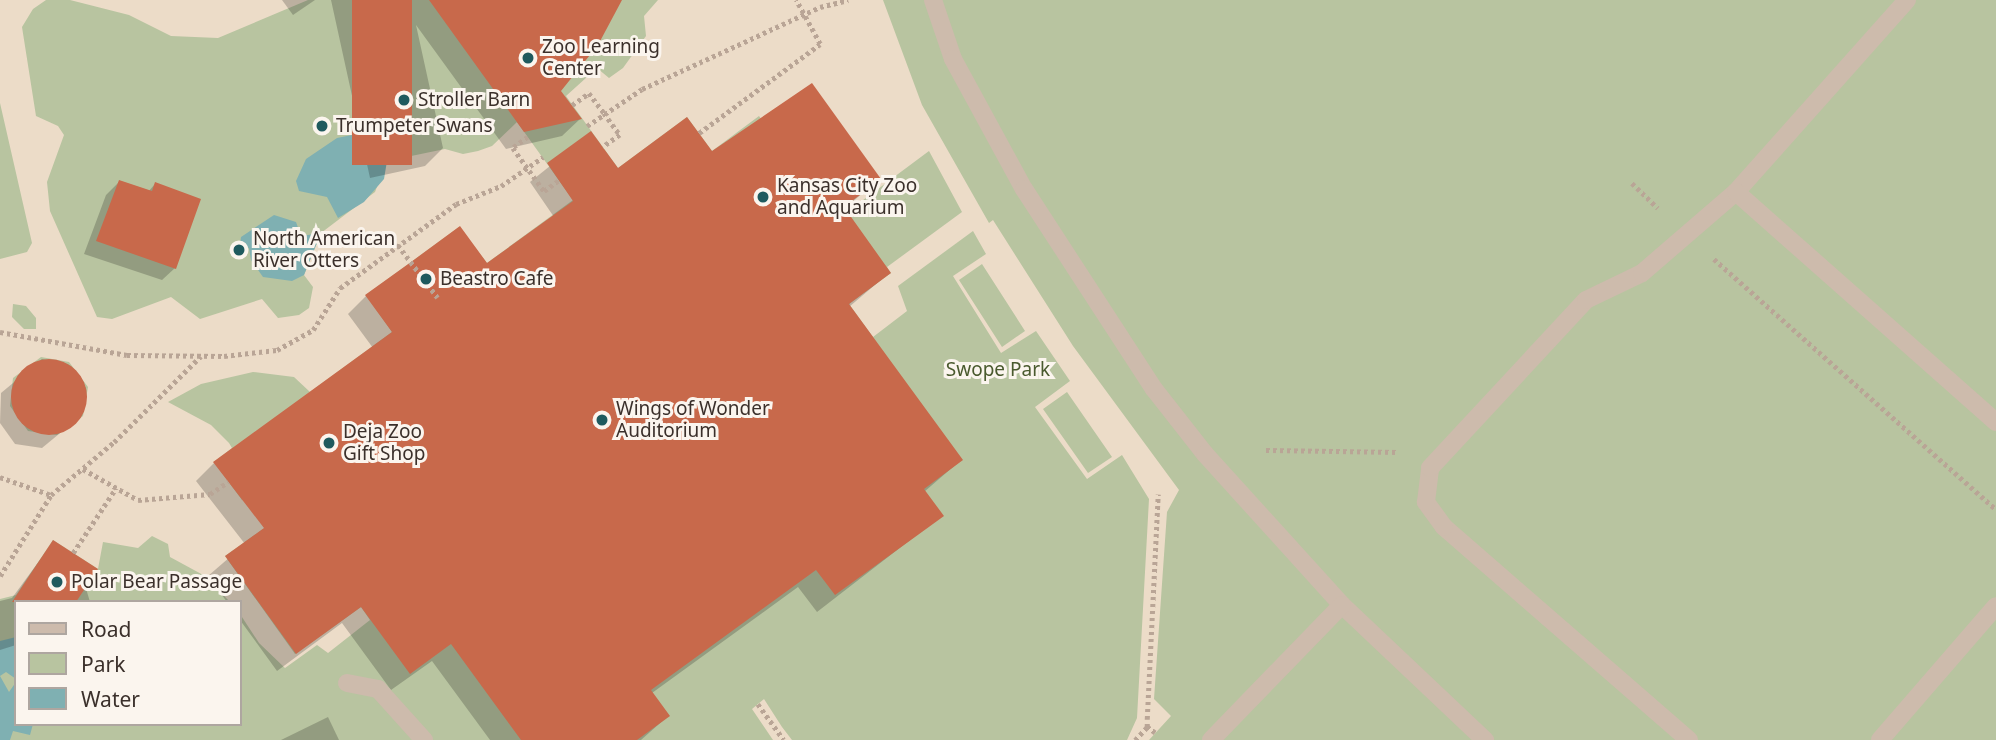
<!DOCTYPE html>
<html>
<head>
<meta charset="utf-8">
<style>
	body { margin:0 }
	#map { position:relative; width:1996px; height:740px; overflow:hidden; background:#f4ebe1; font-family:"Noto Sans",sans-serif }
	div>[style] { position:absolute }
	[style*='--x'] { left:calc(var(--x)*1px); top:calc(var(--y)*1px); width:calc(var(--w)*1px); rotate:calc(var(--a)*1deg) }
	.green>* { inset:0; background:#b8c4a0 }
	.plaza>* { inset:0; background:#ecdcc8 }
	.water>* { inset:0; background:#7fb0b2 }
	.shadow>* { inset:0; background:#0003 }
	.building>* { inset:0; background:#c8694b; transform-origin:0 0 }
	.round { border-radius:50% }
	.path>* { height:4.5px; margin-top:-2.25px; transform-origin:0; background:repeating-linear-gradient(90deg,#b9a596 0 3.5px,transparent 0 7px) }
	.minor>* { height:18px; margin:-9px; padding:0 9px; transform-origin:9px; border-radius:9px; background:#cdbbac }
	.dots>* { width:19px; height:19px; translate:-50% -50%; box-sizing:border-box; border:4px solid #fbf5ee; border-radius:50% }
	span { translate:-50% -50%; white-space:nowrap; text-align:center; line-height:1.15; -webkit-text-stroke:6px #fbf5ee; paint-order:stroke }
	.poi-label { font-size:19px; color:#3b302b }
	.left { translate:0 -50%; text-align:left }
	.park-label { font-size:19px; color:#4a5a2e }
	.legend { position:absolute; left:14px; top:600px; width:228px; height:126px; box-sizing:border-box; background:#fbf5ee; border:2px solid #aea6a0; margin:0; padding:9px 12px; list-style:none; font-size:21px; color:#3b302b }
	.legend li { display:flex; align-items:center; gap:14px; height:35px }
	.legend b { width:35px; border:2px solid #aea6a0 }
</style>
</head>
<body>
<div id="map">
	<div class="green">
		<i style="clip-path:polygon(evenodd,0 0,1996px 0,1996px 740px,0 740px,0 0,16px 602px,240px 602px,240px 724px,16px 724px,16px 602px)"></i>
	</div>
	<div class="plaza">
		<i style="clip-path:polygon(evenodd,0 0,46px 0,33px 9px,22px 27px,36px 116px,58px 126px,64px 135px,47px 182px,50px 211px,97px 317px,112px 319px,171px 297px,200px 319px,262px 299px,278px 318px,299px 315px,309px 308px,313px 287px,304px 275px,321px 233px,375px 192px,387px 161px,445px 149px,463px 154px,478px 151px,492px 146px,517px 122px,573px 200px,487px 263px,459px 227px,366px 295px,392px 332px,310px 392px,294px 377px,253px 372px,201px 384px,168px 402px,211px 425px,229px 443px,232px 448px,214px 462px,242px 500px,290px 510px,225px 556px,295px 654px,361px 607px,370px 620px,328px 653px,317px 645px,285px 668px,259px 643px,240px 614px,240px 602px,230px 602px,205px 576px,170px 557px,168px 544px,152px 536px,138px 548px,103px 542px,98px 569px,53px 540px,16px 595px,0 599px,0 259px,27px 252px,32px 243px,0 103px,0 0,13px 304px,26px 306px,36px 318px,36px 329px,24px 329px,12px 317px,13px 304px,0 0,41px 357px,69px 362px,88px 387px,83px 416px,57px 435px,28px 431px,10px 406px,13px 378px,41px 357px)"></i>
		<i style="clip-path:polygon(70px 0,308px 0,218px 38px,171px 36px,129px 15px)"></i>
		<i style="clip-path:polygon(evenodd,658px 0,883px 0,922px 105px,989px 223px,993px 220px,1073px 346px,1179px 490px,1167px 512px,1154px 699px,1171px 716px,1149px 740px,1127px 740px,1137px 718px,1149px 499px,1122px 455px,1087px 479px,1035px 407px,1070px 381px,1036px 331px,1001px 353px,953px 276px,986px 254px,973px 231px,898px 286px,907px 311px,873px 337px,849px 304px,891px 273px,887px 267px,962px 212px,929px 151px,847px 212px,827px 209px,759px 116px,712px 151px,687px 117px,618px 168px,566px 96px,597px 68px,609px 78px,623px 68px,646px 36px,644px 16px,658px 0,982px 264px,1025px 331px,1002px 347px,959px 280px,982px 264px,658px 0,1067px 392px,1112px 457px,1088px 473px,1043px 409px,1067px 392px)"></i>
		<i style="clip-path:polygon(764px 699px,782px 727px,792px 740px,773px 740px,752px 709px)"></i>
	</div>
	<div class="water">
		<i style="clip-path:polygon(357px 134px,383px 143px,387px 161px,384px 179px,364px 202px,338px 218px,327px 197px,299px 191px,296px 181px,306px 159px,337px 138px)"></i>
		<i style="clip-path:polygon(274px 215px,296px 222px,301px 236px,321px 233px,304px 275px,292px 281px,263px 277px,251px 260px,249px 248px,240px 244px,241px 237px)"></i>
		<i style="clip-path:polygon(16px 637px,16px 679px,6px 672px,0 676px,9px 692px,16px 682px,16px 724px,33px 724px,30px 735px,13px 731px,10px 740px,0 740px,0 641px)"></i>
	</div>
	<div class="shadow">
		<i style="clip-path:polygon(282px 0,315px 0,293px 15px)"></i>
		<i style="clip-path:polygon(331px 0,620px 0,559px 90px,580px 119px,562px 136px,506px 149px,416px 25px,443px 148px,425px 166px,370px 178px)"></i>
		<i style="clip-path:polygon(590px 134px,617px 171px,711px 153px,879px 179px,843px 210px,889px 273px,849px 307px,961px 460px,924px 492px,941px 516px,817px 612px,798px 587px,652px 693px,668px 716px,641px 740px,490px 740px,432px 661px,391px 690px,342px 623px,277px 671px,240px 620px,240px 602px,227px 602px,208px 576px,245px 544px,196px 481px,214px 463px,373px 348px,348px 314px,366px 296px,486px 266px,554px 217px,530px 182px)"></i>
		<i style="clip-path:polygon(119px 182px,148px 192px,155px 184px,175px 268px,162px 280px,84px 254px,106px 195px)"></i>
		<i style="clip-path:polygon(42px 359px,68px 364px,86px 388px,82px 415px,42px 448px,15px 444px,0 423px,1px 393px)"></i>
		<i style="clip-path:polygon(53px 542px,85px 585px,90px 602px,16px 602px,16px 645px,0 650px,0 601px,12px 598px)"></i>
		<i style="clip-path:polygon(328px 717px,339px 740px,281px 740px)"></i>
	</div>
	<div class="building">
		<i style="left:352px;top:0;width:60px;height:165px"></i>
		<i style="clip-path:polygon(429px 0,622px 0,598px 45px,561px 91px,582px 119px,524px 132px)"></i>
		<i style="clip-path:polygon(812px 83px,881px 179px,844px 207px,891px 273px,849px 304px,963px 460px,924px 489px,944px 516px,835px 595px,816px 570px,651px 690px,670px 716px,637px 740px,521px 740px,451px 644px,410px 674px,361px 607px,296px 654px,225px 556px,264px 528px,213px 462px,392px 332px,365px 295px,411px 262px,460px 226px,487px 263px,573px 201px,547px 163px,591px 131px,618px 168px,687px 117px,712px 151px)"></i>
		<i style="clip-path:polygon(119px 180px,152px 191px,155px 182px,201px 199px,176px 269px,96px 241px)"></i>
		<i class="round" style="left:11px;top:359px;width:76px;height:76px"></i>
		<i style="clip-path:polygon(53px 540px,98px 569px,76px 602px,12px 602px)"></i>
	</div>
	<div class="path">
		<i style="--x:572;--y:105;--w:21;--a:-35"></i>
		<i style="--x:589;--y:93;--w:25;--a:53"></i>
		<i style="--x:604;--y:113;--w:27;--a:54"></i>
		<i style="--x:620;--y:135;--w:21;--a:145"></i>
		<i style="--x:587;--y:126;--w:66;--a:-33.9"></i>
		<i style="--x:642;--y:89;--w:196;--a:-24.7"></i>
		<i style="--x:820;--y:7;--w:29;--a:-14"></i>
		<i style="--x:699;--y:133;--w:150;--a:-36.3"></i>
		<i style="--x:820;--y:44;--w:50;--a:-118.6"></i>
		<i style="--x:528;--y:137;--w:19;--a:144"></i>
		<i style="--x:513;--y:148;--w:53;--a:54.2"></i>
		<i style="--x:544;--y:191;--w:19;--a:-36"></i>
		<i style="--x:1632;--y:183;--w:36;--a:44"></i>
		<i style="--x:398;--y:245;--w:66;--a:53"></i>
		<i style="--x:1714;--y:259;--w:377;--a:41.6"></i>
		<i style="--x:0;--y:332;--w:129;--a:10.3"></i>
		<i style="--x:127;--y:355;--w:97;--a:0.6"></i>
		<i style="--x:224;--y:356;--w:53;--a:-6.5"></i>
		<i style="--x:277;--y:350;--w:41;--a:-29.1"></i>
		<i style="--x:313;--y:330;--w:50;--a:-57.3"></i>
		<i style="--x:340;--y:288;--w:143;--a:-35.9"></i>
		<i style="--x:456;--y:204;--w:48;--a:-21.8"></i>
		<i style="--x:501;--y:186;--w:51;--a:-34.6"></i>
		<i style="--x:1266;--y:450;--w:132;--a:0.9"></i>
		<i style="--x:83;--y:469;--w:63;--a:29.4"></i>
		<i style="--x:138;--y:500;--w:72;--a:-4.8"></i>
		<i style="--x:210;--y:494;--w:22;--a:-34"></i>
		<i style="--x:0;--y:477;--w:54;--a:19.4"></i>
		<i style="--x:51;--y:495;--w:82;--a:-40.1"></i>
		<i style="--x:114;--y:442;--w:122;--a:-44.7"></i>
		<i style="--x:73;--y:553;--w:78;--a:-56.5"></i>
		<i style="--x:0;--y:576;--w:96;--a:-57.8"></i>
		<i style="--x:758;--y:704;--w:44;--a:54.2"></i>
		<i style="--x:1155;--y:733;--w:10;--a:-143"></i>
		<i style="--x:1147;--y:727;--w:8;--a:-90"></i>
		<i style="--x:1147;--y:719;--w:225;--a:-87.2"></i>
		<i style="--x:1135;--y:740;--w:18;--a:-47"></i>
	</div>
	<div class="minor">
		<i style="--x:933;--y:0;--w:62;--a:71.3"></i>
		<i style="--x:953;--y:59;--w:148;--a:61.4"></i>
		<i style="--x:1024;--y:189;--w:239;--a:57"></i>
		<i style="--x:1154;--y:389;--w:83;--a:51.9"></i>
		<i style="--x:1205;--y:454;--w:204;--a:47.8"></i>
		<i style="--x:1342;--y:605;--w:197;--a:43.4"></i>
		<i style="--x:1736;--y:192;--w:257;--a:-48.3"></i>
		<i style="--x:347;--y:683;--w:32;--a:11"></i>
		<i style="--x:378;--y:689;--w:69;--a:48"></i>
		<i style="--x:1211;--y:740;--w:188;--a:-45.9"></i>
		<i style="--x:1689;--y:740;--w:325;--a:-139"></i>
		<i style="--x:1444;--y:527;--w:31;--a:-126"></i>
		<i style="--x:1426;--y:502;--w:34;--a:-83"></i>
		<i style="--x:1430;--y:468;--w:229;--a:-47.1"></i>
		<i style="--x:1586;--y:300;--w:62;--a:-25.7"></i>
		<i style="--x:1642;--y:273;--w:124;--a:-40.8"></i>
		<i style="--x:1736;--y:192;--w:347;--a:41.5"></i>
		<i style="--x:1880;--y:740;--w:177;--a:-49.1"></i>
	</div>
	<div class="dots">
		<i style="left:528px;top:58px;background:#1f5a5e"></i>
		<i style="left:404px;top:100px;background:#1f5a5e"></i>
		<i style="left:322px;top:126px;background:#1f5a5e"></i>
		<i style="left:763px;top:197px;background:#1f5a5e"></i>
		<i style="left:239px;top:250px;background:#1f5a5e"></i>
		<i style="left:426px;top:279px;background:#1f5a5e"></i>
		<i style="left:602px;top:420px;background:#1f5a5e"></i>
		<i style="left:329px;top:443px;background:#1f5a5e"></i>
		<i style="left:57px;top:582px;background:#1f5a5e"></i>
	</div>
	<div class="poi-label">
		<span class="left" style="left:542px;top:58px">Zoo Learning<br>Center</span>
		<span class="left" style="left:418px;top:100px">Stroller Barn</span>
		<span class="left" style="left:336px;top:126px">Trumpeter Swans</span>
		<span class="left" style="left:777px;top:197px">Kansas City Zoo<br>and Aquarium</span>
		<span class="left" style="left:253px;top:250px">North American<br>River Otters</span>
		<span class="left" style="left:440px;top:279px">Beastro Cafe</span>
		<span class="left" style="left:616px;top:420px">Wings of Wonder<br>Auditorium</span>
		<span class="left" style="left:343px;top:443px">Deja Zoo<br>Gift Shop</span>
		<span class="left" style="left:71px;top:582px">Polar Bear Passage</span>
	</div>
	<div class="park-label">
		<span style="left:998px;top:370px">Swope Park</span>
	</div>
	<ul class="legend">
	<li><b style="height:9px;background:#cdbbac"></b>Road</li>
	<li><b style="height:19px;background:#b8c4a0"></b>Park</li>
	<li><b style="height:19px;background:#7fb0b2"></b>Water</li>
	</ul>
</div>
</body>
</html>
